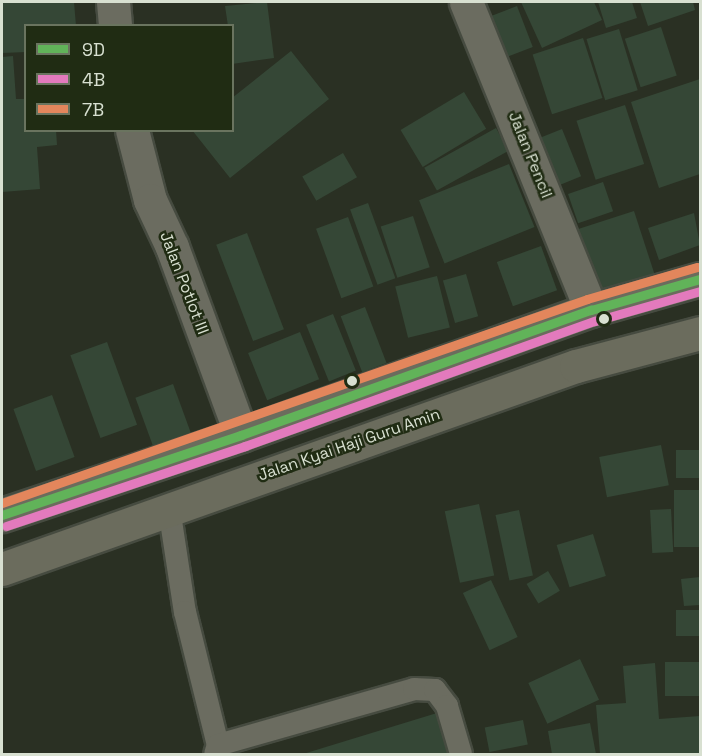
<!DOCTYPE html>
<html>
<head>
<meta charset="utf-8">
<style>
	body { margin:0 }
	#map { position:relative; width:702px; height:756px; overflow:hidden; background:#2a3023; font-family:"Space Grotesk",sans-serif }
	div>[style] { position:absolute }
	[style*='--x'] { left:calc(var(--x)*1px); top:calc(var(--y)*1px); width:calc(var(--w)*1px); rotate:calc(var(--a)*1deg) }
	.building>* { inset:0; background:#354736; transform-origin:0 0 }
	.roads { filter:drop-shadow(2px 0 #464b40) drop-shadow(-2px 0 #464b40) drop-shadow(0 2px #464b40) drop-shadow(0 -2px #464b40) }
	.service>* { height:22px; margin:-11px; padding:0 11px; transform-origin:11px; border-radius:11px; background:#6b6c60 }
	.minor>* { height:33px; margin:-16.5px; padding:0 16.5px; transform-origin:16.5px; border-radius:16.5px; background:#6b6c60 }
	.primary>* { height:33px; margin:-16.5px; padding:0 16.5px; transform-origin:16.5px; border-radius:16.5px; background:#6b6c5d }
	.bus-1>* { height:9px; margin:-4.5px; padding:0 4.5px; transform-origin:4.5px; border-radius:4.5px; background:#61b359 }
	.bus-2>* { height:9px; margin:-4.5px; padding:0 4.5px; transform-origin:4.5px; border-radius:4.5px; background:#e37abd }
	.bus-3>* { height:9px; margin:-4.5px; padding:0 4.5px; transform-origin:4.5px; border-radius:4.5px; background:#e3865c }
	.dots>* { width:16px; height:16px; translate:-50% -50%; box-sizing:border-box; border:3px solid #202c13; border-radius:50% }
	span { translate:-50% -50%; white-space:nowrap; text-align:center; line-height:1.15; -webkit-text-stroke:5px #202c13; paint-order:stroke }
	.street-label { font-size:16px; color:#d8e0d1 }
	.frame { position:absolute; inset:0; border:3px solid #d8e0d1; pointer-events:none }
	.legend { position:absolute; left:24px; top:24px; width:210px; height:108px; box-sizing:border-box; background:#202c13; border:2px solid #6a745f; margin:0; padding:8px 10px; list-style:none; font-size:18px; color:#d8e0d1 }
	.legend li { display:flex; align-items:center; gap:12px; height:30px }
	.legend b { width:30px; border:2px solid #6a745f }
</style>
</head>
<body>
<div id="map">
	<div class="building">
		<i style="clip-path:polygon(2px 2px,74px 2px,76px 26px,26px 26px,26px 52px,2px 53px)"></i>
		<i style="clip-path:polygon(267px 2px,274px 58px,232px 64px,232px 26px,228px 26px,225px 6px)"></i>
		<i style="clip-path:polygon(521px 2px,594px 2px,602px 20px,542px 48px)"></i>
		<i style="clip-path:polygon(598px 2px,632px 2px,637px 18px,606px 28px)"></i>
		<i style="clip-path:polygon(640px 2px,693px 2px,695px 10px,648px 26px)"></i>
		<i style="left:517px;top:6px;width:44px;height:36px;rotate:69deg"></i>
		<i style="left:661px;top:27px;width:51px;height:38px;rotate:72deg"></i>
		<i style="left:619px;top:29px;width:64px;height:34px;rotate:73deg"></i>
		<i style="left:583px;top:38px;width:63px;height:53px;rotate:72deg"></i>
		<i style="clip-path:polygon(291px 51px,329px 99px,230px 178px,192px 130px,232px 130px,232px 98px)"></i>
		<i style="clip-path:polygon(13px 56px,16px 99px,26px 99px,26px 130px,56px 130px,57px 145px,37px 147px,40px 189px,2px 192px,2px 57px)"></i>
		<i style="clip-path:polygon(700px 79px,700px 174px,659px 188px,631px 102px)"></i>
		<i style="left:464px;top:92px;width:43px;height:74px;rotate:59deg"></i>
		<i style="left:625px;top:105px;width:62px;height:51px;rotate:72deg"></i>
		<i style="left:496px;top:128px;width:26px;height:82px;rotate:61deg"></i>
		<i style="left:562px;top:129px;width:51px;height:29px;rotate:68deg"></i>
		<i style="left:343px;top:153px;width:28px;height:47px;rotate:60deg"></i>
		<i style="left:509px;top:164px;width:68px;height:97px;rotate:68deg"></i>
		<i style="left:603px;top:182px;width:31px;height:37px;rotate:71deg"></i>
		<i style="left:368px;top:203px;width:80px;height:19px;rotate:70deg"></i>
		<i style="left:634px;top:211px;width:71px;height:61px;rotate:72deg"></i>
		<i style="clip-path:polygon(694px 213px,700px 245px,659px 260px,648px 228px)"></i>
		<i style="left:413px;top:216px;width:54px;height:34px;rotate:72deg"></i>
		<i style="left:348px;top:217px;width:74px;height:34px;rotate:70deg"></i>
		<i style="left:247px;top:233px;width:103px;height:33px;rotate:69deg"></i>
		<i style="left:541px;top:246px;width:47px;height:47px;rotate:70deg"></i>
		<i style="left:466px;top:274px;width:44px;height:24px;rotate:74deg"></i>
		<i style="left:437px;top:276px;width:53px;height:43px;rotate:76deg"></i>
		<i style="left:365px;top:307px;width:60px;height:26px;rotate:69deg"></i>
		<i style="left:333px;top:314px;width:61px;height:29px;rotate:68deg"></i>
		<i style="left:300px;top:332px;width:51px;height:56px;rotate:68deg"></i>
		<i style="left:107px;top:342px;width:88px;height:39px;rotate:70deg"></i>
		<i style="left:173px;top:384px;width:56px;height:40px;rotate:70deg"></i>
		<i style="left:52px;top:395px;width:66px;height:41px;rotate:70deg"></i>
		<i style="left:661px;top:445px;width:41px;height:63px;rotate:79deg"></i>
		<i style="left:676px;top:450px;width:24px;height:28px"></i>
		<i style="left:674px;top:490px;width:26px;height:57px"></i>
		<i style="left:479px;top:504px;width:73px;height:35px;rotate:78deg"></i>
		<i style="left:671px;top:509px;width:43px;height:21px;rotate:87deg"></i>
		<i style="left:519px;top:510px;width:67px;height:24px;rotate:78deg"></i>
		<i style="left:593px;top:534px;width:44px;height:38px;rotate:73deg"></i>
		<i style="left:548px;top:571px;width:23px;height:25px;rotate:59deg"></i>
		<i style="clip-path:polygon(700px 577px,700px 605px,684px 606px,681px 579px)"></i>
		<i style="left:491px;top:580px;width:63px;height:31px;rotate:65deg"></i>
		<i style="left:700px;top:610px;width:26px;height:24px;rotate:90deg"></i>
		<i style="left:580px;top:659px;width:45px;height:57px;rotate:65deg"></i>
		<i style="left:700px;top:662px;width:34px;height:35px;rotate:90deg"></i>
		<i style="clip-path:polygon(655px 663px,659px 719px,700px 716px,700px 754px,600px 754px,596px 705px,626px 703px,623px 666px)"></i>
		<i style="clip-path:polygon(437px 713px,450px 754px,303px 754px)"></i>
		<i style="left:523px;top:720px;width:25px;height:39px;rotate:79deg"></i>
		<i style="clip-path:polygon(590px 723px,596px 754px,552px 754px,548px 731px)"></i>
	</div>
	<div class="roads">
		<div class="service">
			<i style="--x:169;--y:508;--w:105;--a:81.3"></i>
			<i style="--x:185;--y:612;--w:137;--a:76.1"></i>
			<i style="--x:218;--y:745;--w:9;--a:108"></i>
			<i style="--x:218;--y:745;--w:204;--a:-15.9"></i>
			<i style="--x:414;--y:689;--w:21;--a:3"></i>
			<i style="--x:435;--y:690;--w:20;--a:53"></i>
			<i style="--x:447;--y:706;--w:50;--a:73.7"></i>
		</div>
		<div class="minor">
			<i style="--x:113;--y:2;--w:24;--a:85"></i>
			<i style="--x:466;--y:2;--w:332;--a:67.9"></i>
			<i style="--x:132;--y:130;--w:72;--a:75.6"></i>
			<i style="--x:150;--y:200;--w:52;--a:64.9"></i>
			<i style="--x:172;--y:247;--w:200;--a:69.8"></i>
		</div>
		<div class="primary">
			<i style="--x:2;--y:515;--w:252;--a:-18.5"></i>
			<i style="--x:241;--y:435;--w:372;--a:-19.7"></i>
			<i style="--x:591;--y:310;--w:113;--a:-15.9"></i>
			<i style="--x:2;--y:569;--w:609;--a:-19.48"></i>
			<i style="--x:576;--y:366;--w:128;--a:-14.9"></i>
		</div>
	</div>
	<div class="bus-1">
		<i style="--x:2;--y:515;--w:252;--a:-18.5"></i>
		<i style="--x:241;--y:435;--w:372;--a:-19.7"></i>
		<i style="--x:591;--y:310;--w:113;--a:-15.9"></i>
	</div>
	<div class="bus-2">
		<i style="--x:6;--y:526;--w:252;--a:-18.5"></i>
		<i style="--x:245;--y:446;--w:372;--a:-19.7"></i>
		<i style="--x:595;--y:321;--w:109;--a:-15.9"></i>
	</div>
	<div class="bus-3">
		<i style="--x:2;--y:503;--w:620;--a:-19.22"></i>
		<i style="--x:587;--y:299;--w:115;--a:-16.2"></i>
	</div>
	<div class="dots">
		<i style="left:604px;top:319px;background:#d8e0d1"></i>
		<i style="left:352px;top:381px;background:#d8e0d1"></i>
	</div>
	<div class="street-label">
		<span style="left:530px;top:155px;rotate:68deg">Jalan Pencil</span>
		<span style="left:184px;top:283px;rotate:69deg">Jalan Potlot III</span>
		<span style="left:349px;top:445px;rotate:-19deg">Jalan Kyai Haji Guru Amin</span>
	</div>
	<div class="frame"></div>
	<ul class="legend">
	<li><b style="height:8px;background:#61b359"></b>9D</li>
	<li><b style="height:8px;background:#e37abd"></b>4B</li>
	<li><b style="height:8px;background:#e3865c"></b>7B</li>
	</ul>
</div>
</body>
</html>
